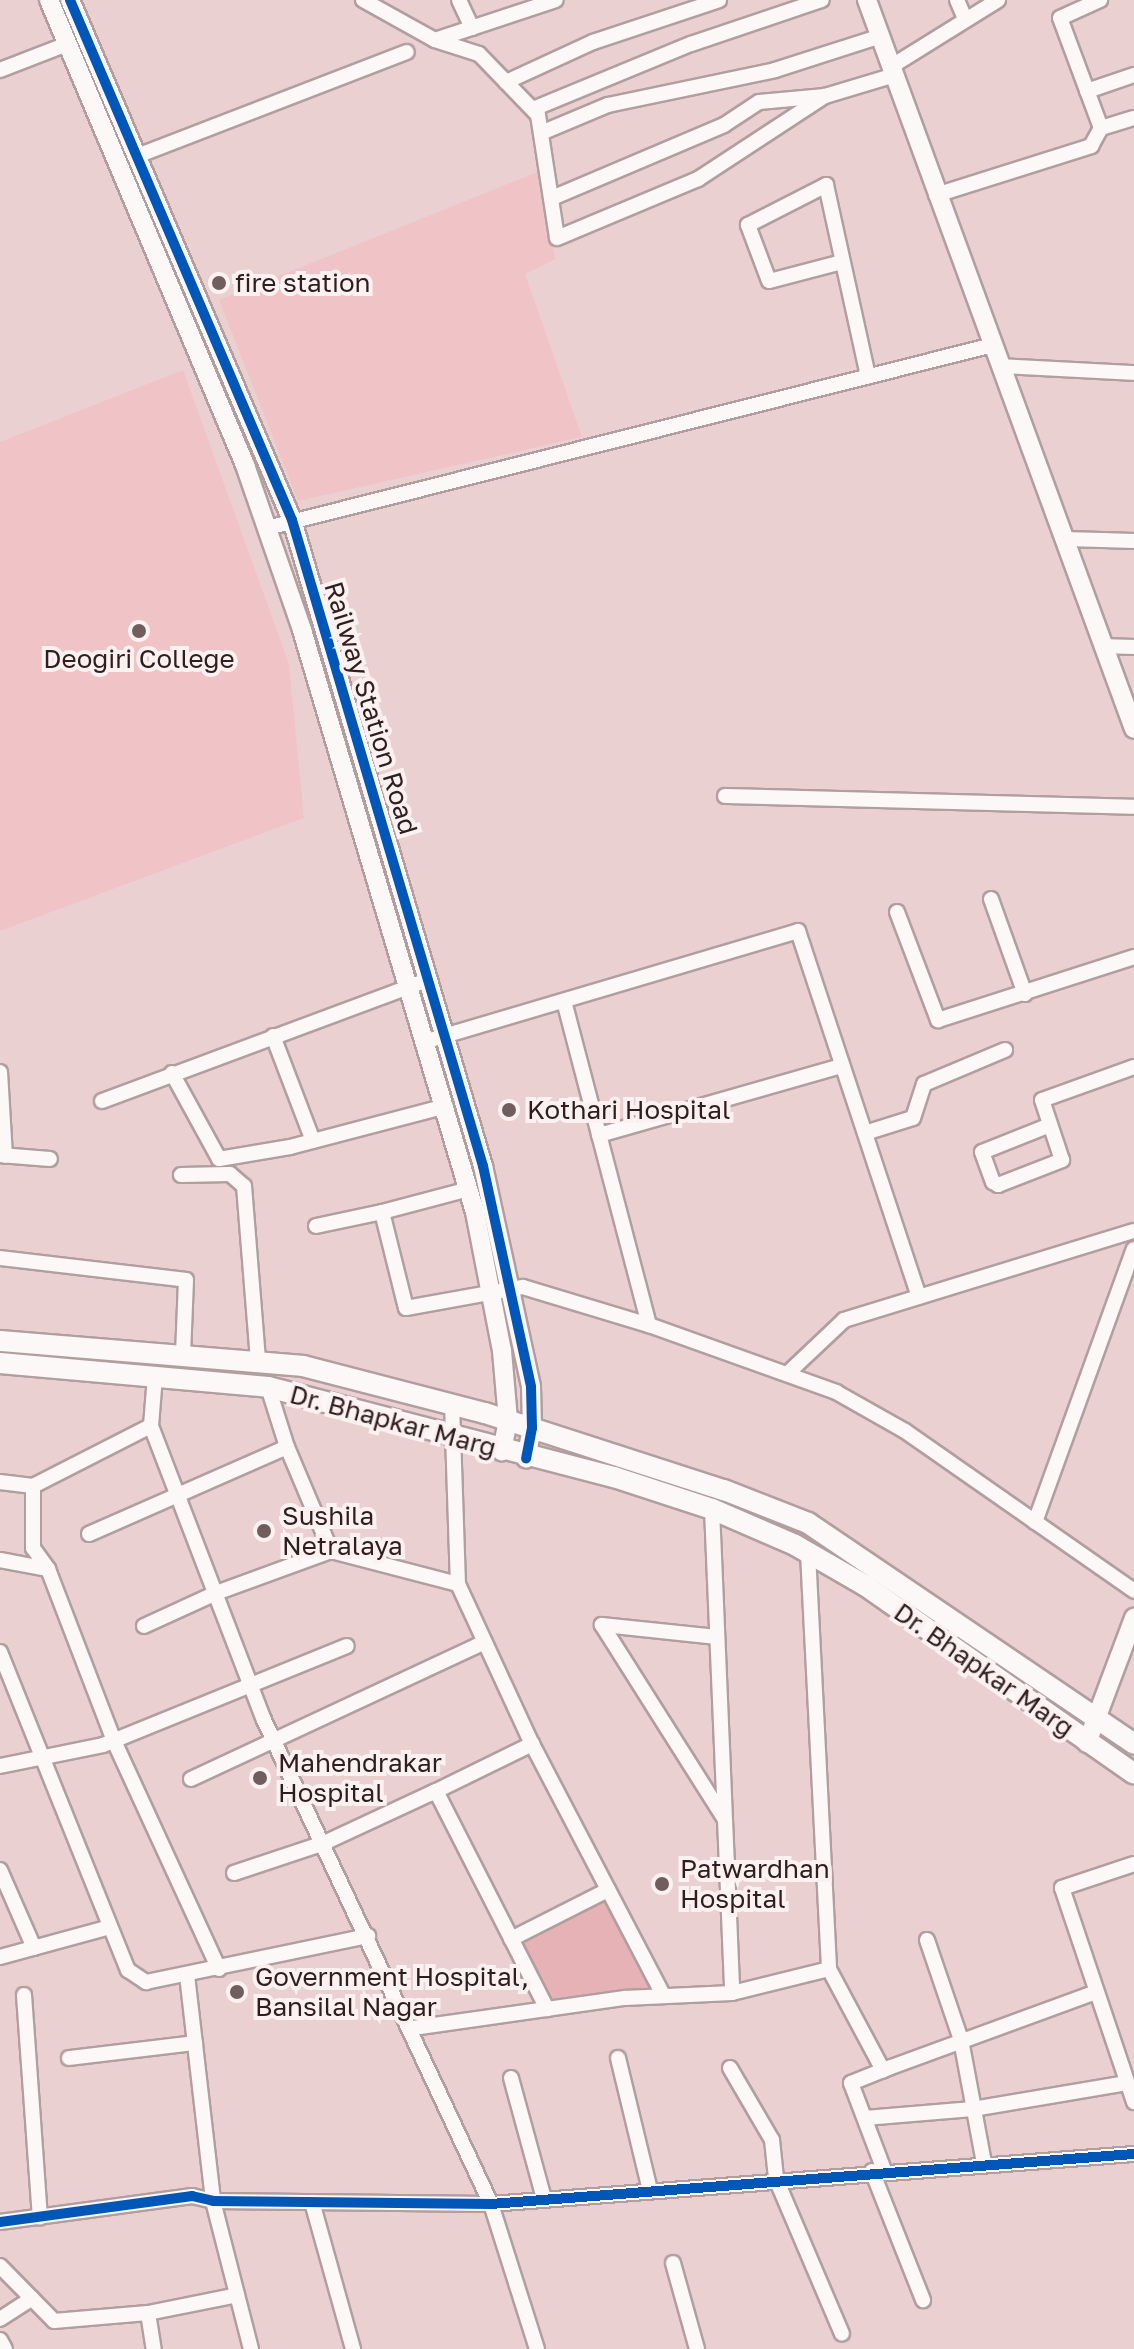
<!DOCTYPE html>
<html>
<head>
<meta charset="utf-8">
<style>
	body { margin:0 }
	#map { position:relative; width:1134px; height:2349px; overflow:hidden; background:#ebd0d2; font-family:"Golos Text",sans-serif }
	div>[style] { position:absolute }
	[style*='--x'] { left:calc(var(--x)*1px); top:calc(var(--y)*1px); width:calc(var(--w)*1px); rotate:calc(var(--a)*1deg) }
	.built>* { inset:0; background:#f0c4c7 }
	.green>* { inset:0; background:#e6b2b6 }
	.roads { filter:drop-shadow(2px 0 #b29e9f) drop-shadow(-2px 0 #b29e9f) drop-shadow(0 2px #b29e9f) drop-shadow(0 -2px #b29e9f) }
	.minor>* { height:14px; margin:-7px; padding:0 7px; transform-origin:7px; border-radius:7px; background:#fcf8f8 }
	.tertiary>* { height:18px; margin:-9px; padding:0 9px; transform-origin:9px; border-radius:9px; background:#fcf8f8 }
	.secondary>* { height:20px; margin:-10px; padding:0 10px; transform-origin:10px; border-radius:10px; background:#fcf8f8 }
	.cycleway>* { height:10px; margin:-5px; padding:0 5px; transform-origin:5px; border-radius:5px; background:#0057b8 }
	.dots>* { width:22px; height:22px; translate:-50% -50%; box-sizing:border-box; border:4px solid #fcf1f1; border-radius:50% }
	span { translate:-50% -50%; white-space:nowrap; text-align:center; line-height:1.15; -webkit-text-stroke:8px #fcf1f1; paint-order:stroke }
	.poi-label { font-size:26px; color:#301e1f }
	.left { translate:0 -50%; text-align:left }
	.street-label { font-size:26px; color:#301e1f }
</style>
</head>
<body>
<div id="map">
	<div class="built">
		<i style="clip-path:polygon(540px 171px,555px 259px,525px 274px,582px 437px,298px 501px,219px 300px)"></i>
		<i style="clip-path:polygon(183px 370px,289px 664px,304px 818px,0 931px,0 442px)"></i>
	</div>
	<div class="green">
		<i style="clip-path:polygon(607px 1897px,652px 1989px,550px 2002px,519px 1943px)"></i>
	</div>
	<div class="roads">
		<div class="minor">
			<i style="--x:363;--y:0;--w:82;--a:29.1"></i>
			<i style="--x:435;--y:40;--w:46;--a:17.7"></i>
			<i style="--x:479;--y:54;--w:85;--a:46"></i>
			<i style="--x:538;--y:115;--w:124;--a:81.2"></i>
			<i style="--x:557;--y:238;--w:153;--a:-22.7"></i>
			<i style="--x:698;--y:179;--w:152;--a:-33.2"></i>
			<i style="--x:459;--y:0;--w:31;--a:65"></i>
			<i style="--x:957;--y:0;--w:21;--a:67"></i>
			<i style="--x:435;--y:40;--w:127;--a:-18.3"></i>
			<i style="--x:892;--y:66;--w:125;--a:-31.9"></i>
			<i style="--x:0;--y:70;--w:72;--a:-21.2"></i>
			<i style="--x:506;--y:82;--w:96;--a:-24.7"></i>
			<i style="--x:593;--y:42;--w:133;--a:-18.4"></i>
			<i style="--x:1087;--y:91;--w:50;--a:-18.8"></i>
			<i style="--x:533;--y:109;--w:171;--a:-22.4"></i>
			<i style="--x:691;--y:44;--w:138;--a:-18.6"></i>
			<i style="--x:1101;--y:128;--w:34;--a:-17"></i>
			<i style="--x:541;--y:133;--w:73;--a:-22.7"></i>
			<i style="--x:608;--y:105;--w:171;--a:-11.8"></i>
			<i style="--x:775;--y:70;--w:111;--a:-17.8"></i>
			<i style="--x:137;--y:156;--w:289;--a:-21.1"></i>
			<i style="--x:936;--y:195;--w:163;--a:-17.5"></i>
			<i style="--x:1091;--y:146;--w:21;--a:-61"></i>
			<i style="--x:1101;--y:128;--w:117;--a:-110.4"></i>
			<i style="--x:1060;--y:18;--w:44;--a:-24.2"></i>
			<i style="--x:552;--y:198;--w:187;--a:-23"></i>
			<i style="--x:724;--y:125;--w:42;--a:-33.3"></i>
			<i style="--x:759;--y:102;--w:66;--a:-5.2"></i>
			<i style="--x:825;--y:96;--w:73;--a:-16.7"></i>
			<i style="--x:842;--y:262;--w:75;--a:165.4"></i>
			<i style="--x:769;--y:281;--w:60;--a:-110.6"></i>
			<i style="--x:748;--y:225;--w:88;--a:-27.1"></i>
			<i style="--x:826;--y:185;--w:196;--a:77.6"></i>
			<i style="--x:1000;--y:366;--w:134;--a:3"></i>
			<i style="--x:267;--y:528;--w:749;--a:-14.15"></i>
			<i style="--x:1064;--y:539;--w:70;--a:1.6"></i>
			<i style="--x:1104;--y:646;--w:30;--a:2"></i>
			<i style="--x:725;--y:796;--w:409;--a:1.5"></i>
			<i style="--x:991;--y:899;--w:101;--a:70.3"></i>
			<i style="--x:897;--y:912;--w:116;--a:69.2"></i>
			<i style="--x:938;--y:1020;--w:206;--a:-17.8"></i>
			<i style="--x:564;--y:1001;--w:335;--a:75.3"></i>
			<i style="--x:649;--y:1325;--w:199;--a:19.7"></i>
			<i style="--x:836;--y:1392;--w:79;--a:29.5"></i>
			<i style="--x:905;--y:1431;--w:279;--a:34.9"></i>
			<i style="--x:273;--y:1036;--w:112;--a:69.1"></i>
			<i style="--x:427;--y:1041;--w:387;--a:-16.5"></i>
			<i style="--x:798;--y:931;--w:385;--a:71.7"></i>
			<i style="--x:0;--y:1072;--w:84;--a:86.6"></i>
			<i style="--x:172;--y:1073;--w:98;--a:61.3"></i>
			<i style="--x:219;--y:1159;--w:72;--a:-9.6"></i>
			<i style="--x:290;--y:1147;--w:161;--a:-14.7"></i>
			<i style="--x:102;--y:1101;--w:348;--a:-20.4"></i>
			<i style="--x:1050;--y:1125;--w:73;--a:158.3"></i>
			<i style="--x:982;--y:1152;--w:32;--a:70"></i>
			<i style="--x:993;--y:1182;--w:6;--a:31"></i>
			<i style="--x:998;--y:1185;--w:69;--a:-21.3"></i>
			<i style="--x:1062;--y:1160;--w:63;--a:-108.4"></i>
			<i style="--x:1042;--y:1100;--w:98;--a:-19.7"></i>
			<i style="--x:865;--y:1133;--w:50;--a:-17.4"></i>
			<i style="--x:913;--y:1118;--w:36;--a:-72"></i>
			<i style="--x:924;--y:1084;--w:88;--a:-22.8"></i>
			<i style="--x:599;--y:1135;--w:253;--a:-15.9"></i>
			<i style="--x:0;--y:1155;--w:50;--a:4.6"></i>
			<i style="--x:181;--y:1175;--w:49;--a:-1.2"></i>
			<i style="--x:230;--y:1174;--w:18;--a:41"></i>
			<i style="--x:244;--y:1186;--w:174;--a:85.4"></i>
			<i style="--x:469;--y:1189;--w:90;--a:165.2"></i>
			<i style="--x:382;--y:1212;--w:99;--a:76"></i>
			<i style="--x:406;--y:1308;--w:119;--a:-10.2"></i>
			<i style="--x:523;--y:1287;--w:132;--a:16.8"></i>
			<i style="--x:316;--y:1226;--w:67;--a:-12"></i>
			<i style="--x:0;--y:1258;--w:187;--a:6.7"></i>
			<i style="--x:186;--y:1280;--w:76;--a:92.3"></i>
			<i style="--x:788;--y:1373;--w:77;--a:-43.4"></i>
			<i style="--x:844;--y:1320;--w:303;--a:-17.1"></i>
			<i style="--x:155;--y:1376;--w:50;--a:94.6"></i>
			<i style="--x:151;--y:1426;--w:315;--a:69"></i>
			<i style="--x:264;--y:1720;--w:535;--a:64.87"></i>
			<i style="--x:491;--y:2204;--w:152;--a:72.4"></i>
			<i style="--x:452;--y:1404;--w:180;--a:88.1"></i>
			<i style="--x:458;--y:1584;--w:176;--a:65.2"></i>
			<i style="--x:532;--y:1744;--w:284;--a:62.4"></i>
			<i style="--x:0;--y:1482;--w:33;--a:7"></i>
			<i style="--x:33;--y:1486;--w:62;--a:90"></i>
			<i style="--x:33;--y:1548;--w:26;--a:54"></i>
			<i style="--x:48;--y:1569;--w:184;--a:69"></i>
			<i style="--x:114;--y:1741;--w:251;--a:65.3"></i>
			<i style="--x:33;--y:1486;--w:132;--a:-27"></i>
			<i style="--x:712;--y:1509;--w:484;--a:87.6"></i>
			<i style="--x:1035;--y:1522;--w:290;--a:-70.1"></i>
			<i style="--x:89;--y:1534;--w:216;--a:-23.7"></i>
			<i style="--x:331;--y:1551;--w:131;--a:14.6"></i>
			<i style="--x:808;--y:1553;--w:417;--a:87.1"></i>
			<i style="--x:829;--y:1969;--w:115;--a:61.9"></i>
			<i style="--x:883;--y:2070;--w:224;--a:-20.1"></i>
			<i style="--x:0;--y:1560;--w:49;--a:10.6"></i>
			<i style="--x:144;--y:1626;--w:79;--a:-24.6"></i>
			<i style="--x:216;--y:1593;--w:122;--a:-20.1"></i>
			<i style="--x:331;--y:1551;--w:113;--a:-112.9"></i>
			<i style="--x:287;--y:1447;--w:63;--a:-107.6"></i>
			<i style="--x:717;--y:1637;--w:116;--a:-174"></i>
			<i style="--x:602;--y:1625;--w:228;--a:57.7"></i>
			<i style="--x:0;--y:1652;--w:343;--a:68.1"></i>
			<i style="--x:128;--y:1970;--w:22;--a:34"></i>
			<i style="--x:146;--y:1982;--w:227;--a:-11.7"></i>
			<i style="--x:0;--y:1766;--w:105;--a:-11.5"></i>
			<i style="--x:103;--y:1745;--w:263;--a:-22.1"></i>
			<i style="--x:191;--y:1779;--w:324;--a:-25"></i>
			<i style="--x:430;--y:1794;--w:114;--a:-26.1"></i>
			<i style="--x:1134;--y:1864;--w:76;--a:161.6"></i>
			<i style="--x:1062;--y:1888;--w:226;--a:71.4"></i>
			<i style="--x:0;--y:1870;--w:85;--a:66.4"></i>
			<i style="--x:234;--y:1873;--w:95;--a:-18.4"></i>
			<i style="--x:324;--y:1843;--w:123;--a:-24.9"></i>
			<i style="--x:436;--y:1791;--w:245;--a:63"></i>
			<i style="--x:511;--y:1939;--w:109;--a:-26.8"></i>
			<i style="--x:927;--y:1940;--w:106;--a:71.2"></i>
			<i style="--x:961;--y:2040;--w:125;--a:79.4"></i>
			<i style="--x:0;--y:1957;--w:114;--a:-15.3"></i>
			<i style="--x:187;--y:1975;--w:227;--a:83.4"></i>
			<i style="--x:213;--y:2201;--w:153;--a:75.6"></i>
			<i style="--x:24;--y:1995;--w:223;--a:85.9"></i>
			<i style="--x:413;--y:2028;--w:214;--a:-8.1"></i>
			<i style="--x:625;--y:1998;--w:107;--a:-2.7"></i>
			<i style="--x:732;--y:1993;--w:100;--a:-13.9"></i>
			<i style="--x:69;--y:2058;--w:127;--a:-6.8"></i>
			<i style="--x:618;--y:2058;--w:136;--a:76.4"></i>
			<i style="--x:730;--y:2068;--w:83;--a:59.7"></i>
			<i style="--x:772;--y:2140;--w:39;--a:84"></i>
			<i style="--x:776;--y:2179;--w:168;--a:66.9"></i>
			<i style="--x:511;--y:2078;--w:125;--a:74.7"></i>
			<i style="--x:865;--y:2118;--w:108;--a:-4.8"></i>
			<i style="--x:973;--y:2109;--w:156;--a:-9.6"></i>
			<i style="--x:884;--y:2170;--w:93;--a:-110.8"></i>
			<i style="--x:851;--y:2083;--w:43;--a:-21.8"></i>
			<i style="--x:872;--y:2171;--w:139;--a:68.4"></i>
			<i style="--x:312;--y:2202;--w:153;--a:74.4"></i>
			<i style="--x:0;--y:2222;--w:194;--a:-7.7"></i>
			<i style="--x:192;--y:2196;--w:22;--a:13"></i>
			<i style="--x:213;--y:2201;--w:278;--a:0.6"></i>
			<i style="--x:491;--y:2204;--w:645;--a:-4.45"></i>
			<i style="--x:673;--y:2263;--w:89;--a:74.4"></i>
			<i style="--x:0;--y:2266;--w:77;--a:45.5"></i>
			<i style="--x:54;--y:2321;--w:94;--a:-4.9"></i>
			<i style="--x:148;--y:2313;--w:91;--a:-11.4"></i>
			<i style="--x:148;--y:2313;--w:36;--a:81"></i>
			<i style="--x:0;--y:2319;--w:38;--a:-33"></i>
			<i style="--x:0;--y:2340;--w:10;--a:61"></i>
		</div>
		<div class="tertiary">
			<i style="--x:49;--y:0;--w:505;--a:67.14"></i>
			<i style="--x:245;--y:465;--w:175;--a:70.9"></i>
			<i style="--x:302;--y:630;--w:607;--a:73.45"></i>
			<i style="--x:475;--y:1212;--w:142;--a:79"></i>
			<i style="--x:502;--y:1351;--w:69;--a:85"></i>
			<i style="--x:508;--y:1420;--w:32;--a:101"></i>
			<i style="--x:70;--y:0;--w:565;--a:66.88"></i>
			<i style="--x:292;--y:520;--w:674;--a:73.53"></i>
			<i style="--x:483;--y:1166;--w:226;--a:77.7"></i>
			<i style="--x:531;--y:1387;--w:41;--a:88.6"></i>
			<i style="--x:532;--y:1428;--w:31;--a:101"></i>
			<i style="--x:867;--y:0;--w:776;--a:69.88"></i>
			<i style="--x:1087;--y:1743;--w:134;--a:-69.4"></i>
		</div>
		<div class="secondary">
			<i style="--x:0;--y:1341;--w:304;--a:4.7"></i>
			<i style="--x:303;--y:1366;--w:188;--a:14.5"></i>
			<i style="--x:485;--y:1413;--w:251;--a:17.9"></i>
			<i style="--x:724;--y:1490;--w:90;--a:21.4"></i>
			<i style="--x:808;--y:1523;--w:394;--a:34.1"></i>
			<i style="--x:0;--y:1363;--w:269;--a:5.1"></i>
			<i style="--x:268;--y:1387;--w:358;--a:14.6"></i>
			<i style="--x:614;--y:1477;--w:103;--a:18.1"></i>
			<i style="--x:712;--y:1509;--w:90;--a:23.4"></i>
			<i style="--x:795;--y:1545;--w:82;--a:30"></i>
			<i style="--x:866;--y:1586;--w:327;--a:35"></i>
		</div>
	</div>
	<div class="cycleway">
		<i style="--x:70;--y:0;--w:565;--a:66.88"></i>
		<i style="--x:292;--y:520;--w:674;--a:73.53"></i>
		<i style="--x:483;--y:1166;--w:226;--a:77.7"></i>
		<i style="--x:531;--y:1387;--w:41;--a:88.6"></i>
		<i style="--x:532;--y:1428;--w:31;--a:101"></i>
		<i style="--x:0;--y:2222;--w:194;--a:-7.7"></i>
		<i style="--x:192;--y:2196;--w:22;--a:13"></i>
		<i style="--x:213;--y:2201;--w:278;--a:0.6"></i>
		<i style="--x:491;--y:2204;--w:645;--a:-4.45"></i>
	</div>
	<div class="dots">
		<i style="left:219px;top:283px;background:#715c5e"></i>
		<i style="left:139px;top:631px;background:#715c5e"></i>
		<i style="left:509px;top:1110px;background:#715c5e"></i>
		<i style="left:264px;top:1531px;background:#715c5e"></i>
		<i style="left:260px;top:1778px;background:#715c5e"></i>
		<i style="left:662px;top:1884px;background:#715c5e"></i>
		<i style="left:237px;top:1992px;background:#715c5e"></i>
	</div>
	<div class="poi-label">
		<span class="left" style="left:235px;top:283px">fire station</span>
		<span style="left:139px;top:659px">Deogiri College</span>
		<span class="left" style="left:527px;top:1110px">Kothari Hospital</span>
		<span class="left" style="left:282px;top:1531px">Sushila<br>Netralaya</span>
		<span class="left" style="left:278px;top:1778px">Mahendrakar<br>Hospital</span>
		<span class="left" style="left:680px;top:1884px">Patwardhan<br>Hospital</span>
		<span class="left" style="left:255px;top:1992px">Government Hospital,<br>Bansilal Nagar</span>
	</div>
	<div class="street-label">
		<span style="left:371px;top:708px;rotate:73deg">Railway Station Road</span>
		<span style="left:393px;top:1421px;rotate:15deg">Dr. Bhapkar Marg</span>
		<span style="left:984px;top:1670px;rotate:35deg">Dr. Bhapkar Marg</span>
	</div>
</div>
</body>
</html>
